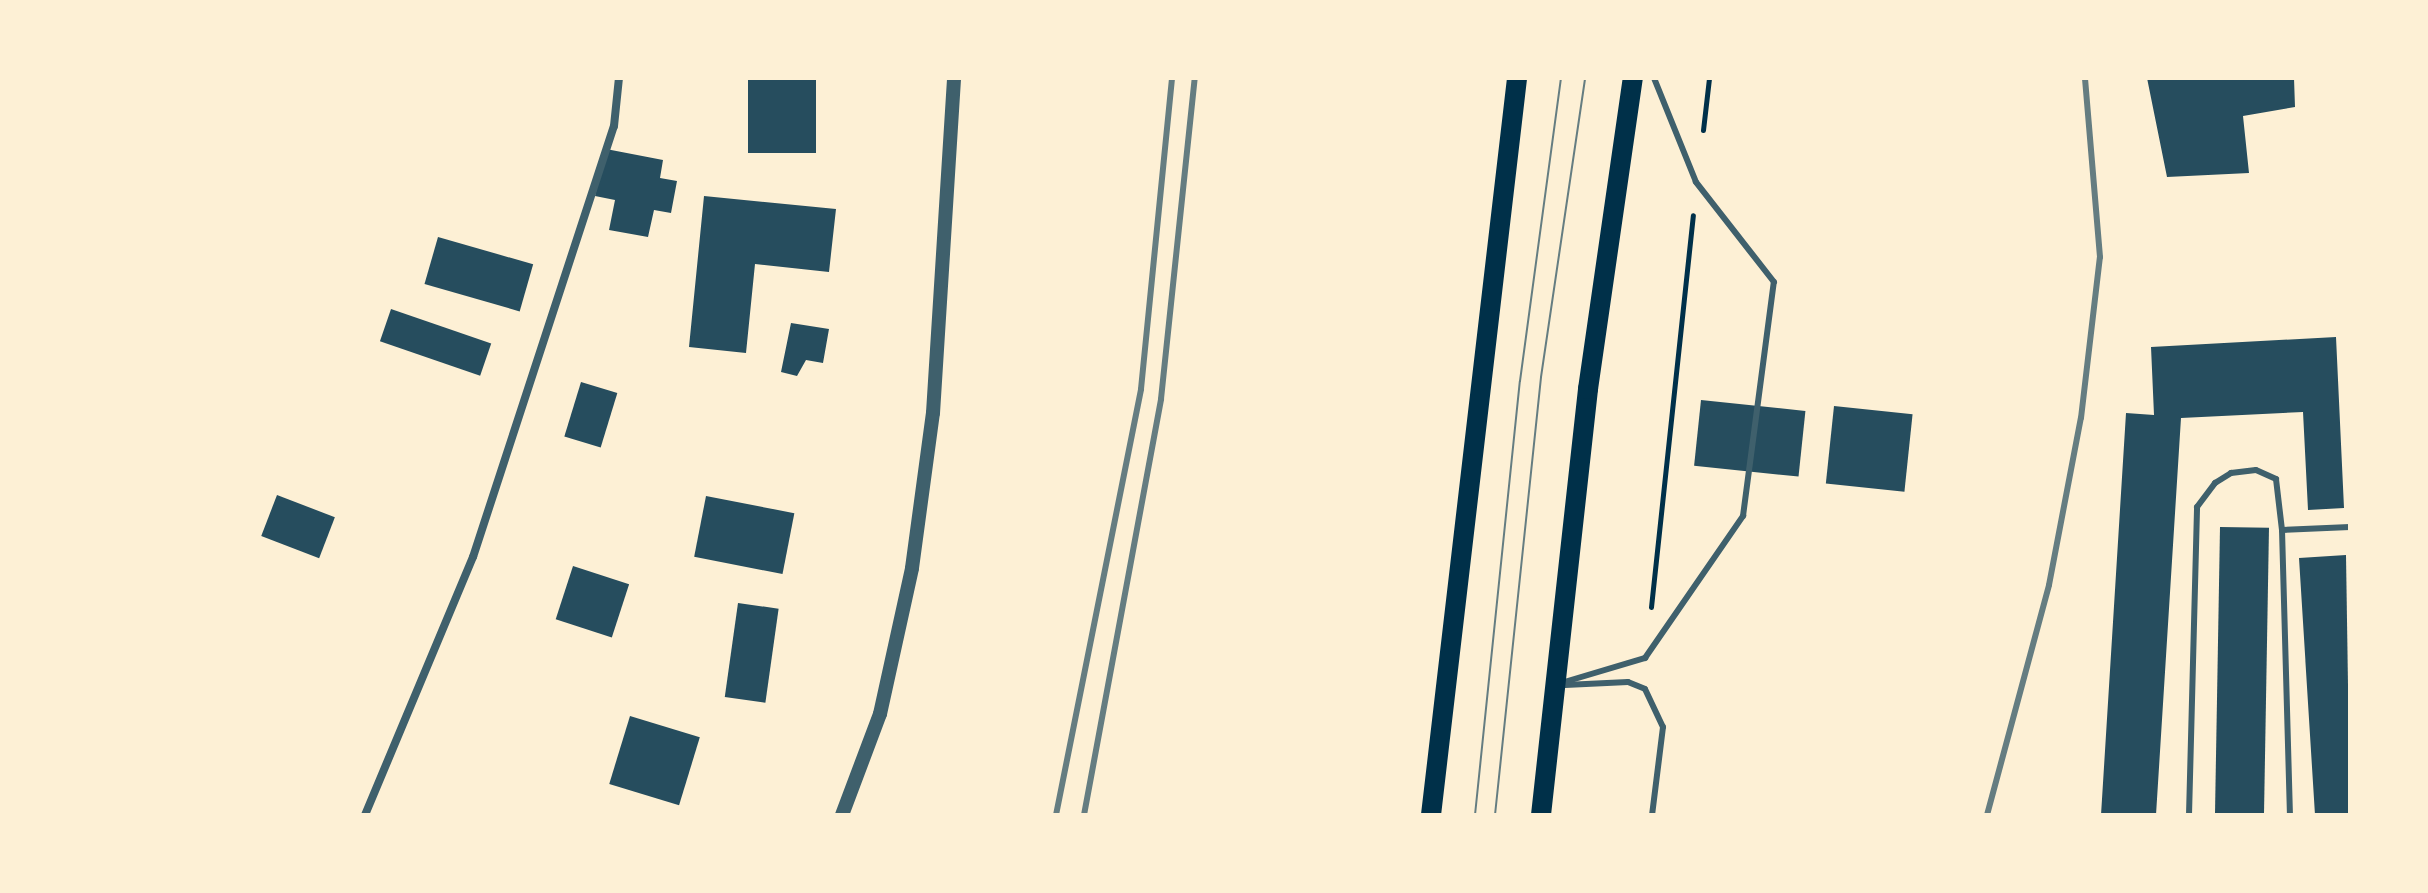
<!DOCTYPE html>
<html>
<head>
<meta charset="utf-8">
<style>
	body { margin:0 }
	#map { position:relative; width:2428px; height:893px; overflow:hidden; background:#fdf0d5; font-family:Mulish,sans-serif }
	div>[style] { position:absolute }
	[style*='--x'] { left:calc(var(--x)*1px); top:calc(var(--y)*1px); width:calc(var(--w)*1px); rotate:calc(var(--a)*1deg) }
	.building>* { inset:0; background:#264d5e; transform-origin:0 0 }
	.path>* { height:5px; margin:-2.5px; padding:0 2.5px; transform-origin:2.5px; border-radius:2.5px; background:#003049 }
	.service>* { height:6px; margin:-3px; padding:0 3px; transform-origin:3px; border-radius:3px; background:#3f606c }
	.minor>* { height:8px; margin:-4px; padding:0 4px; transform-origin:4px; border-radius:4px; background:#3f606c }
	.tertiary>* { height:14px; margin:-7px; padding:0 7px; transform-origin:7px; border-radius:7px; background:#3f606c }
	.primary>* { height:20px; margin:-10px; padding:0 10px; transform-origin:10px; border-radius:10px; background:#003049 }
	.tram>* { height:2px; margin:-1px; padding:0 1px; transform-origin:1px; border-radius:1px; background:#657d81 }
	.rail>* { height:6px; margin:-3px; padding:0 3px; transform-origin:3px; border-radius:3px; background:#657d81 }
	span { translate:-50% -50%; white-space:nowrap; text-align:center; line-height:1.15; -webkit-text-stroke:6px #fdf0d5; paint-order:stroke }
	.frame { position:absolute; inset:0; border:80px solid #fdf0d5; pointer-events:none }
</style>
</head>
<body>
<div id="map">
	<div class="building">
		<i style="left:748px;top:78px;width:68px;height:75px"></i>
		<i style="clip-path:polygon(2147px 78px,2294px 78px,2295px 107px,2243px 116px,2249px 173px,2167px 177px)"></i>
		<i style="clip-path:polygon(606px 149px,663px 160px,660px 178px,677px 181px,671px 213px,654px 210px,648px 237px,609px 230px,615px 200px,595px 196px)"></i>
		<i style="clip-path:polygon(704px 196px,836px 209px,829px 272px,755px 264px,746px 353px,689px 347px)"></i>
		<i style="left:438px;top:237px;width:99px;height:49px;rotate:16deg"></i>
		<i style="left:391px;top:309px;width:106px;height:34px;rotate:19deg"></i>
		<i style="clip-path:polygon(791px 323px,829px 329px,823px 363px,806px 360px,797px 376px,781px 372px)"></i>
		<i style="clip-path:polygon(2336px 337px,2344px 508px,2308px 510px,2303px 412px,2181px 418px,2156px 815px,2101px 815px,2126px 413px,2154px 415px,2151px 347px)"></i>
		<i style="left:581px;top:382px;width:38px;height:57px;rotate:17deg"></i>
		<i style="left:1701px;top:400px;width:105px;height:66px;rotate:6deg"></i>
		<i style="left:1834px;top:406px;width:79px;height:78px;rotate:6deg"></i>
		<i style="left:277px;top:495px;width:62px;height:44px;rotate:21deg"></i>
		<i style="left:706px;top:496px;width:90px;height:62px;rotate:11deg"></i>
		<i style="left:2220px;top:527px;width:49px;height:288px;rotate:1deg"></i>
		<i style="clip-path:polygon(2346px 555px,2350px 815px,2315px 815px,2299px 558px)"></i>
		<i style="left:573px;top:566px;width:59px;height:56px;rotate:18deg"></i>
		<i style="left:738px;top:603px;width:41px;height:95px;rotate:8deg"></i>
		<i style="left:630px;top:716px;width:73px;height:71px;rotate:17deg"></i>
	</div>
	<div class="path">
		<i style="--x:1703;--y:130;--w:52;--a:-83.4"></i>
		<i style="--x:1651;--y:607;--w:394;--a:-83.9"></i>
	</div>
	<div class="service">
		<i style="--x:2282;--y:530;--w:68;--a:-2.5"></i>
		<i style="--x:1561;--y:683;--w:88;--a:-16.6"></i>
		<i style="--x:1645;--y:658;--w:173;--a:-55.4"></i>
		<i style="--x:1743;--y:516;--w:236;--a:-82.5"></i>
		<i style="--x:1774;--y:282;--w:127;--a:-128"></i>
		<i style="--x:1696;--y:182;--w:112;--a:-112"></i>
		<i style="--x:1565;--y:685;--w:63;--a:-2.7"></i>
		<i style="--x:1628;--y:682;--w:18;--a:22"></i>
		<i style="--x:1645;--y:689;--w:42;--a:64.7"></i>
		<i style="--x:1663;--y:727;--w:89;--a:97.1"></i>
		<i style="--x:2189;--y:815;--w:308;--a:-88.5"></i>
		<i style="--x:2197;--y:507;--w:30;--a:-53"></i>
		<i style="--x:2215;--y:483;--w:19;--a:-32"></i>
		<i style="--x:2231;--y:473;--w:25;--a:-7"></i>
		<i style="--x:2256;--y:470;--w:22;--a:24"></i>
		<i style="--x:2276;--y:479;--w:51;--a:83.3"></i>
		<i style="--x:2282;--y:530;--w:285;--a:88.4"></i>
	</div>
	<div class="minor">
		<i style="--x:365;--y:815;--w:280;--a:-67.3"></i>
		<i style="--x:473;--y:557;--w:453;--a:-71.9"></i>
		<i style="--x:614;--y:126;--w:48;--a:-84.1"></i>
	</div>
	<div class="tertiary">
		<i style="--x:842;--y:815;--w:108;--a:-69.4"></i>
		<i style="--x:880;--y:714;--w:149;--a:-77.6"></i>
		<i style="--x:912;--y:568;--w:156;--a:-82.3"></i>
		<i style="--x:933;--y:413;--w:336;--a:-86.4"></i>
	</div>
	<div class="primary">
		<i style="--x:1431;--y:815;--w:742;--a:-83.34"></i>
		<i style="--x:1541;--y:815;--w:429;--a:-83.7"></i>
		<i style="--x:1588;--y:389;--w:314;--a:-81.8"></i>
	</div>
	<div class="tram">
		<i style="--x:1475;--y:815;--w:436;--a:-84.1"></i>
		<i style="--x:1520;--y:381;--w:306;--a:-82.3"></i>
		<i style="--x:1495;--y:815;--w:440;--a:-84"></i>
		<i style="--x:1541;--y:377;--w:302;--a:-81.6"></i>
	</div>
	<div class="rail">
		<i style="--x:1056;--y:815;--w:434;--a:-78.7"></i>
		<i style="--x:1141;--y:389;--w:313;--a:-84.3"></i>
		<i style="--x:1084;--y:815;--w:423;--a:-79.5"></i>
		<i style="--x:1161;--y:399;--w:323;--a:-84"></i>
		<i style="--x:1987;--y:815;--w:238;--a:-74.9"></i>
		<i style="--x:2049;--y:585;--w:170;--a:-79.2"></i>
		<i style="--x:2081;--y:418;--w:162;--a:-83.3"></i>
		<i style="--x:2100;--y:257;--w:180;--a:-94.8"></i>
	</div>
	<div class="frame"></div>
</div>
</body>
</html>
